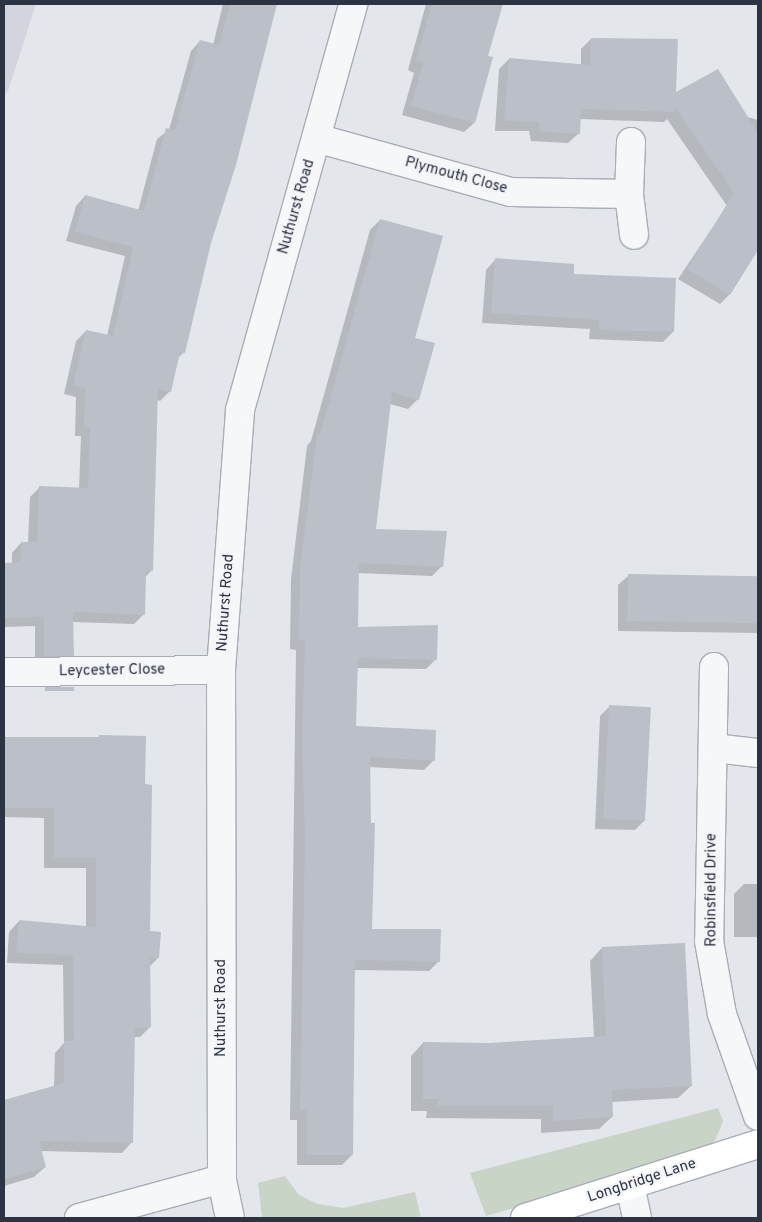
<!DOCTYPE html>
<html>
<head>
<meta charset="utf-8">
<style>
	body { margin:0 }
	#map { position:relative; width:762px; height:1222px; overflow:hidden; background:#e3e6eb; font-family:Overpass,sans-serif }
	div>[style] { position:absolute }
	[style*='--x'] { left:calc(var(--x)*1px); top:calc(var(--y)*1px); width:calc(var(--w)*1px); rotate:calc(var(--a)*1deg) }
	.built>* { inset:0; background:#d2d5dd }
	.green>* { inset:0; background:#c8d4c5 }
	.shadow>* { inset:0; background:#0003 }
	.building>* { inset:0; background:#bbbfc7; transform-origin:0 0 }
	.roads { filter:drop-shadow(1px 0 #a8adb5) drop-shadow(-1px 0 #a8adb5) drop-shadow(0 1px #a8adb5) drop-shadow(0 -1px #a8adb5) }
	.minor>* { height:28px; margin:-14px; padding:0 14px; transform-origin:14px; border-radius:14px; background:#f6f7f9 }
	.major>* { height:28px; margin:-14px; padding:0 14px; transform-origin:14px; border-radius:14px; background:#fff }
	span { translate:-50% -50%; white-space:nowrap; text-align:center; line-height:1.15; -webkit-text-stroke:4px #f3f5f8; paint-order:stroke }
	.street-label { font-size:15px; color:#2c3342 }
	.frame { position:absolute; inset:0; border:5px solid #2c3342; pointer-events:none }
</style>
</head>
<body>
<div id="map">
	<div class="built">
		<i style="clip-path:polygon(4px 4px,36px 4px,8px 91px,4px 95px)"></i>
	</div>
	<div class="green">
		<i style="clip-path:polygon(718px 1108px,723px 1121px,716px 1139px,704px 1152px,486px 1216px,470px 1173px)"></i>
		<i style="clip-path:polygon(285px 1176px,299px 1195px,318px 1204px,343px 1208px,415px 1192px,421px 1218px,262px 1218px,258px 1183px)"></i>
	</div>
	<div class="shadow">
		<i style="clip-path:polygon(223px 4px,276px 4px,234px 165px,210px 242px,184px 352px,177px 359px,170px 391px,160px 401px,157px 400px,152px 570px,145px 577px,144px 614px,134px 624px,72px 622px,73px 655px,63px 665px,35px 665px,35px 626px,4px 627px,4px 564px,12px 564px,12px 553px,21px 543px,28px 543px,30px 497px,40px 487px,79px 489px,81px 436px,75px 436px,76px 397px,64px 394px,76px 341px,86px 331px,107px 336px,125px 256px,66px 241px,76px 206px,85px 196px,138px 211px,157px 139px,169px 130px,191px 51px,200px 41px,213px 45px)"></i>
		<i style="clip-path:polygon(426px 4px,501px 4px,486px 57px,492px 58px,474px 123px,464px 132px,402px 115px,414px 73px,408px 70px)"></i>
		<i style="clip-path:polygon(591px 39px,674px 95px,758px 120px,758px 203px,733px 207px,758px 222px,758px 248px,729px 295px,720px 304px,678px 279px,727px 206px,667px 119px,664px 122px,579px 119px,578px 134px,568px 143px,531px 141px,529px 131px,495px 131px,499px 69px,509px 59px,581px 66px,581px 49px)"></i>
		<i style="clip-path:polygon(380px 220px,414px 339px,418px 399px,408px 409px,390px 404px,374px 530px,442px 566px,432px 576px,357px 573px,356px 628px,436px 659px,426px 669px,356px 668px,354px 727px,434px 760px,424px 770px,369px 767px,371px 930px,439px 961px,429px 971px,353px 970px,352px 1155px,342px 1165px,297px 1165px,297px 1120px,290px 1120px,296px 650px,290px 649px,291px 579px,307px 446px,311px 441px,370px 230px)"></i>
		<i style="clip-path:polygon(495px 260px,572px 275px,673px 332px,663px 342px,589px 339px,590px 329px,482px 323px,486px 270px)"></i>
		<i style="clip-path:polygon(628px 576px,758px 578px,758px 633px,618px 631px,618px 585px)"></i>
		<i style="clip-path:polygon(609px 707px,645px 820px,635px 830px,595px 829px,600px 716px)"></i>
		<i style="clip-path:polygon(4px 738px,145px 738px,143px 785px,149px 933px,158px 958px,149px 967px,150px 1027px,140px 1037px,133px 1037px,132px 1142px,122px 1153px,40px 1151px,45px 1167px,34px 1177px,4px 1186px,4px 1102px,54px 1087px,55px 1053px,64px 1043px,63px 965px,7px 963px,9px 932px,19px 921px,86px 927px,86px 868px,44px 868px,44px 818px,4px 817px)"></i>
		<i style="clip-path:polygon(744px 884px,758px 884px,758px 937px,734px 937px,734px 894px)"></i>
		<i style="clip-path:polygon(602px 948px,691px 1086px,678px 1098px,611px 1102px,612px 1117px,599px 1129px,541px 1133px,541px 1119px,426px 1118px,427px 1111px,411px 1111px,411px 1056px,423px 1043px,488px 1044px,594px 1038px,590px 961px)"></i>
	</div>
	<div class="building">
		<i style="clip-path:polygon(230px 4px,277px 4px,236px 165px,211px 243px,185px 353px,180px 352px,171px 392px,158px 389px,153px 571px,146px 571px,145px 615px,73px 612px,74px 656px,44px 656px,44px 617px,4px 618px,4px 563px,21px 562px,21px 542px,37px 542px,39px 486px,88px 488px,90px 427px,84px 427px,85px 388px,73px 385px,86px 330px,113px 336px,133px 247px,75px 232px,85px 195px,144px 211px,166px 128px,175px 130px,200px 40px,219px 45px)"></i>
		<i style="clip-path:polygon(432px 4px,503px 4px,488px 56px,493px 57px,475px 123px,411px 106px,423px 63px,416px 61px)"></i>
		<i style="clip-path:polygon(591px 38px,678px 39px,676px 92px,718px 69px,758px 133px,758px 250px,730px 295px,687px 269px,734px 193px,675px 107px,675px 112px,581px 109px,580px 134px,540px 132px,539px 122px,504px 121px,509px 58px,590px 65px)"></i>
		<i style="clip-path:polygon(380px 219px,443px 236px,415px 338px,435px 343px,419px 400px,392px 392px,376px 529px,447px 531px,443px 567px,359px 563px,358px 627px,438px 625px,437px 660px,358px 658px,356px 726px,436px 730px,435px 761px,370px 757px,371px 823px,375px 823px,372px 929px,441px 929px,440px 962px,355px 960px,353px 1155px,307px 1155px,307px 1111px,300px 1110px,305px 838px,302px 742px,305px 640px,299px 640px,300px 568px,317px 434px,320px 435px)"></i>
		<i style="clip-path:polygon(495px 258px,574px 264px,574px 274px,676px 278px,674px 332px,599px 330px,599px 320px,491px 313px)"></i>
		<i style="left:628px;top:574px;width:130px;height:47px;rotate:1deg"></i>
		<i style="left:45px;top:687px;width:29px;height:4px"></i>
		<i style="left:609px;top:705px;width:42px;height:114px;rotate:3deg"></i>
		<i style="clip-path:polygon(99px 735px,146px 736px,145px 784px,152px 785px,150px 931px,161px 932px,159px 958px,150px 958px,151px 1027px,135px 1028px,133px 1143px,39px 1141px,46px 1167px,4px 1179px,4px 1100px,64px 1083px,64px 1041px,74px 1041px,73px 955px,16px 953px,19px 920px,96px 927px,96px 858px,54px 858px,54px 808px,4px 808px,4px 737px,99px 737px)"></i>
		<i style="clip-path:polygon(685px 943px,692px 1086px,612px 1090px,613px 1117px,553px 1121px,553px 1106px,438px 1106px,439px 1099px,423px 1099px,423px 1042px,488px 1043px,606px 1036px,602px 947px)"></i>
	</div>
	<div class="roads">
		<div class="minor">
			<i style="--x:316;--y:138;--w:202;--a:15.5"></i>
			<i style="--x:511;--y:192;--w:118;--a:1"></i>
			<i style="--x:631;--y:142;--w:52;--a:92.2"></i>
			<i style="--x:629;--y:194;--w:41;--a:83"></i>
			<i style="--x:714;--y:667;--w:274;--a:91"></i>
			<i style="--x:709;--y:941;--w:74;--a:79.9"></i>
			<i style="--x:722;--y:1014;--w:108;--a:70.6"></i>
			<i style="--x:4;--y:672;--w:217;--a:-0.5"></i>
			<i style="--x:714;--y:748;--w:44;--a:6.5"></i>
			<i style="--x:630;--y:1185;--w:34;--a:78"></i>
			<i style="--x:79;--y:1218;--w:148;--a:-15.3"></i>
			<i style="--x:230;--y:1218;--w:40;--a:-102"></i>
			<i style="--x:222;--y:1179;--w:509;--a:-90.11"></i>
			<i style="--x:221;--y:670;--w:261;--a:-85.8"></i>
			<i style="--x:240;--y:410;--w:421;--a:-74.4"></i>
		</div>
		<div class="major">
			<i style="--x:525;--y:1218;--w:244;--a:-17.6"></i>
		</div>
	</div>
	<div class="street-label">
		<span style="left:456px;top:176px;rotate:15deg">Plymouth Close</span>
		<span style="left:297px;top:207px;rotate:-74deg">Nuthurst Road</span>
		<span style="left:226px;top:603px;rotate:-86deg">Nuthurst Road</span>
		<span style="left:112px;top:671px;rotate:-1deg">Leycester Close</span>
		<span style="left:712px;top:890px;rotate:-90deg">Robinsfield Drive</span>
		<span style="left:222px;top:1008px;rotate:-90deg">Nuthurst Road</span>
		<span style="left:642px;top:1181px;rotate:-18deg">Longbridge Lane</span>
	</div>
	<div class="frame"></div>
</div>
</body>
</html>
